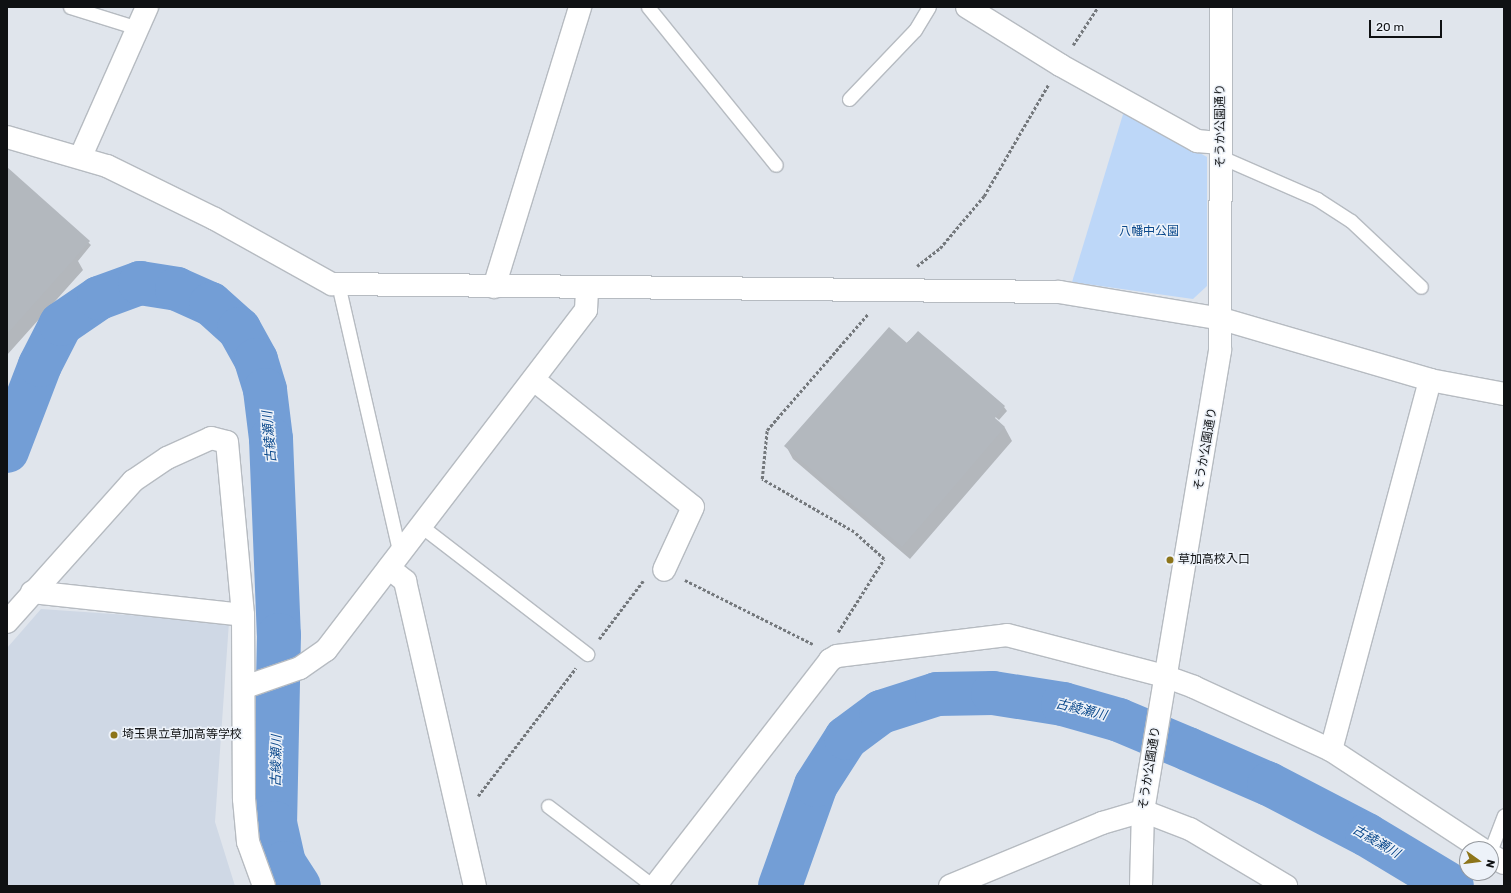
<!DOCTYPE html>
<html>
<head>
<meta charset="utf-8">
<style>
	body { margin:0 }
	#map { position:relative; width:1511px; height:893px; overflow:hidden; background:#e0e5ec; font-family:Rubik,"Noto Sans JP",sans-serif }
	div>[style] { position:absolute }
	[style*='--x'] { left:calc(var(--x)*1px); top:calc(var(--y)*1px); width:calc(var(--w)*1px); rotate:calc(var(--a)*1deg) }
	.built>* { inset:0; background:#cfd8e5 }
	.green>* { inset:0; background:#bdd7f8 }
	.shadow>* { inset:0; background:#0003 }
	.river>* { height:44px; margin:-22px; padding:0 22px; transform-origin:22px; border-radius:22px; background:#739ed6 }
	.building>* { inset:0; background:#b3b8be }
	.path>* { height:2.5px; margin-top:-1.25px; transform-origin:0; background:repeating-linear-gradient(90deg,#74787c 0 3px,transparent 0 5px) }
	.roads { filter:drop-shadow(1px 0 #b6bbc1) drop-shadow(-1px 0 #b6bbc1) drop-shadow(0 1px #b6bbc1) drop-shadow(0 -1px #b6bbc1) }
	.service>* { height:13px; margin:-6.5px; padding:0 6.5px; transform-origin:6.5px; border-radius:6.5px; background:#fff }
	.minor>* { height:22px; margin:-11px; padding:0 11px; transform-origin:11px; border-radius:11px; background:#fff }
	.tertiary>* { height:22px; margin:-11px; padding:0 11px; transform-origin:11px; border-radius:11px; background:#fff }
	.dots>* { width:11px; height:11px; translate:-50% -50%; box-sizing:border-box; border:2px solid #edf2f9; border-radius:50% }
	span { translate:-50% -50%; white-space:nowrap; text-align:center; line-height:1.15; -webkit-text-stroke:3px #edf2f9; paint-order:stroke }
	.street-label { font-size:12px; color:#0f1113 }
	.park-label { font-size:12px; color:#0a488b }
	.poi-label { font-size:12px; color:#0f1113 }
	.left { translate:0 -50%; text-align:left }
	.water-label { font-size:13px; color:#0b498c; font-style:italic }
	.frame { position:absolute; inset:0; border:8px solid #0f1113; pointer-events:none }
	.north { position:absolute; left:1459px; top:841px; width:40px; height:40px; box-sizing:border-box; background:#edf2f9; border:1px solid #94989d; border-radius:50%; rotate:104deg; font-size:11px; font-weight:700; line-height:16px; text-align:center; color:#0f1113 }
	.north::after { content:''; display:block; margin:auto; width:14px; height:18px; background:#8d751a; clip-path:polygon(50% 0,100% 100%,50% 72%,0 100%) }
	.scale { position:absolute; left:1369px; top:20px; width:73px; height:18px; box-sizing:border-box; border:2px solid #0f1113; border-top:0; padding-left:5px; font-size:12px; line-height:14px; white-space:nowrap; color:#0f1113; -webkit-text-stroke:3px #edf2f9; paint-order:stroke }
</style>
</head>
<body>
<div id="map">
	<div class="built">
		<i style="clip-path:polygon(41px 609px,229px 622px,215px 822px,235px 886px,7px 886px,7px 648px)"></i>
	</div>
	<div class="green">
		<i style="clip-path:polygon(1124px 111px,1207px 157px,1207px 286px,1193px 299px,1072px 282px)"></i>
	</div>
	<div class="shadow">
		<i style="clip-path:polygon(7px 168px,91px 245px,78px 261px,83px 270px,7px 355px)"></i>
		<i style="clip-path:polygon(918px 333px,1004px 407px,1007px 411px,999px 420px,919px 351px,1005px 428px,1012px 441px,910px 559px,793px 459px,786px 446px)"></i>
	</div>
	<div class="river">
		<i style="--x:7;--y:451;--w:92;--a:-69"></i>
		<i style="--x:40;--y:365;--w:46;--a:-62.9"></i>
		<i style="--x:61;--y:324;--w:46;--a:-34.4"></i>
		<i style="--x:99;--y:298;--w:44;--a:-20.1"></i>
		<i style="--x:140;--y:283;--w:37;--a:9"></i>
		<i style="--x:177;--y:289;--w:37;--a:24"></i>
		<i style="--x:211;--y:304;--w:38;--a:42"></i>
		<i style="--x:239;--y:329;--w:35;--a:61"></i>
		<i style="--x:256;--y:360;--w:31;--a:73"></i>
		<i style="--x:265;--y:390;--w:49;--a:83"></i>
		<i style="--x:271;--y:439;--w:196;--a:87.7"></i>
		<i style="--x:279;--y:635;--w:188;--a:91.2"></i>
		<i style="--x:275;--y:823;--w:41;--a:77.3"></i>
		<i style="--x:284;--y:863;--w:27;--a:57"></i>
		<i style="--x:780;--y:886;--w:107;--a:-70.4"></i>
		<i style="--x:816;--y:785;--w:56;--a:-57.4"></i>
		<i style="--x:846;--y:738;--w:44;--a:-36.6"></i>
		<i style="--x:881;--y:712;--w:59;--a:-17.8"></i>
		<i style="--x:937;--y:694;--w:56;--a:-1"></i>
		<i style="--x:993;--y:693;--w:71;--a:8.9"></i>
		<i style="--x:1063;--y:704;--w:58;--a:15.9"></i>
		<i style="--x:1119;--y:720;--w:75;--a:22.8"></i>
		<i style="--x:1188;--y:749;--w:88;--a:23.4"></i>
		<i style="--x:1269;--y:784;--w:110;--a:27.5"></i>
		<i style="--x:1367;--y:835;--w:99;--a:31"></i>
	</div>
	<div class="building">
		<i style="clip-path:polygon(7px 167px,90px 241px,7px 334px)"></i>
		<i style="clip-path:polygon(889px 327px,907px 343px,918px 331px,1005px 406px,995px 418px,1005px 427px,902px 547px,784px 446px)"></i>
	</div>
	<div class="path">
		<i style="--x:1073;--y:45;--w:45;--a:-56.7"></i>
		<i style="--x:917;--y:266;--w:29;--a:-38"></i>
		<i style="--x:940;--y:248;--w:68;--a:-49.8"></i>
		<i style="--x:984;--y:196;--w:128;--a:-60"></i>
		<i style="--x:685;--y:580;--w:143;--a:26.6"></i>
		<i style="--x:838;--y:632;--w:86;--a:-57.8"></i>
		<i style="--x:884;--y:559;--w:40;--a:-138"></i>
		<i style="--x:854;--y:532;--w:106;--a:-150.1"></i>
		<i style="--x:762;--y:479;--w:49;--a:-84.2"></i>
		<i style="--x:767;--y:430;--w:154;--a:-49"></i>
		<i style="--x:599;--y:639;--w:73;--a:-52.8"></i>
		<i style="--x:478;--y:796;--w:161;--a:-52.6"></i>
	</div>
	<div class="roads">
		<div class="service">
			<i style="--x:70;--y:7;--w:71;--a:17.2"></i>
			<i style="--x:648;--y:7;--w:203;--a:51"></i>
			<i style="--x:849;--y:99;--w:95;--a:-46.3"></i>
			<i style="--x:915;--y:30;--w:27;--a:-59"></i>
			<i style="--x:1221;--y:157;--w:105;--a:23.6"></i>
			<i style="--x:1317;--y:199;--w:40;--a:32.9"></i>
			<i style="--x:1351;--y:221;--w:96;--a:43.3"></i>
			<i style="--x:338;--y:284;--w:277;--a:77.1"></i>
			<i style="--x:421;--y:526;--w:210;--a:37.6"></i>
			<i style="--x:548;--y:806;--w:132;--a:37.3"></i>
			<i style="--x:1491;--y:849;--w:36;--a:-69"></i>
		</div>
		<div class="minor">
			<i style="--x:967;--y:7;--w:110;--a:31.9"></i>
			<i style="--x:1060;--y:65;--w:157;--a:29"></i>
			<i style="--x:1197;--y:141;--w:24;--a:5"></i>
			<i style="--x:7;--y:137;--w:104;--a:16.2"></i>
			<i style="--x:107;--y:166;--w:120;--a:26.1"></i>
			<i style="--x:215;--y:219;--w:134;--a:29.1"></i>
			<i style="--x:332;--y:284;--w:727;--a:0.63"></i>
			<i style="--x:1059;--y:292;--w:165;--a:9.4"></i>
			<i style="--x:1222;--y:319;--w:217;--a:16.3"></i>
			<i style="--x:1430;--y:380;--w:75;--a:10.7"></i>
			<i style="--x:81;--y:156;--w:163;--a:-66.1"></i>
			<i style="--x:494;--y:287;--w:293;--a:-72.9"></i>
			<i style="--x:534;--y:380;--w:203;--a:38.6"></i>
			<i style="--x:693;--y:507;--w:69;--a:114.7"></i>
			<i style="--x:389;--y:568;--w:21;--a:39"></i>
			<i style="--x:405;--y:581;--w:313;--a:77.1"></i>
			<i style="--x:32;--y:592;--w:212;--a:6.2"></i>
			<i style="--x:7;--y:622;--w:189;--a:-48.2"></i>
			<i style="--x:133;--y:481;--w:41;--a:-34.1"></i>
			<i style="--x:167;--y:458;--w:48;--a:-24.4"></i>
			<i style="--x:211;--y:438;--w:16;--a:14"></i>
			<i style="--x:227;--y:442;--w:174;--a:84.7"></i>
			<i style="--x:243;--y:615;--w:184;--a:89.7"></i>
			<i style="--x:244;--y:799;--w:43;--a:84.7"></i>
			<i style="--x:248;--y:842;--w:47;--a:70"></i>
			<i style="--x:245;--y:687;--w:58;--a:-19.1"></i>
			<i style="--x:300;--y:668;--w:32;--a:-35"></i>
			<i style="--x:326;--y:650;--w:428;--a:-52.6"></i>
			<i style="--x:586;--y:310;--w:22;--a:-87"></i>
			<i style="--x:1331;--y:750;--w:383;--a:-75"></i>
			<i style="--x:1491;--y:855;--w:15;--a:32"></i>
			<i style="--x:655;--y:886;--w:286;--a:-52.2"></i>
			<i style="--x:830;--y:660;--w:8;--a:-30"></i>
			<i style="--x:837;--y:656;--w:171;--a:-7"></i>
			<i style="--x:1007;--y:635;--w:162;--a:14.6"></i>
			<i style="--x:1164;--y:676;--w:32;--a:20"></i>
			<i style="--x:1194;--y:687;--w:151;--a:24.7"></i>
			<i style="--x:1331;--y:750;--w:181;--a:33.3"></i>
			<i style="--x:950;--y:886;--w:165;--a:-22.5"></i>
			<i style="--x:1102;--y:823;--w:43;--a:-16.3"></i>
			<i style="--x:1143;--y:811;--w:50;--a:21"></i>
			<i style="--x:1190;--y:829;--w:112;--a:30.7"></i>
		</div>
		<div class="tertiary">
			<i style="--x:1141;--y:886;--w:75;--a:-88.5"></i>
			<i style="--x:1143;--y:811;--w:467;--a:-80.5"></i>
			<i style="--x:1220;--y:350;--w:343;--a:-89.8"></i>
		</div>
	</div>
	<div class="dots">
		<i style="left:1170px;top:560px;background:#8d751a"></i>
		<i style="left:114px;top:735px;background:#8d751a"></i>
	</div>
	<div class="street-label">
		<span style="left:1221px;top:126px;rotate:-90deg">そうか公園通り</span>
		<span style="left:1206px;top:449px;rotate:-80deg">そうか公園通り</span>
		<span style="left:1150px;top:768px;rotate:-81deg">そうか公園通り</span>
	</div>
	<div class="park-label">
		<span style="left:1149px;top:232px">八幡中公園</span>
	</div>
	<div class="poi-label">
		<span class="left" style="left:1178px;top:560px">草加高校入口</span>
		<span class="left" style="left:122px;top:735px">埼玉県立草加高等学校</span>
	</div>
	<div class="water-label">
		<span style="left:270px;top:437px;rotate:-95deg">古綾瀬川</span>
		<span style="left:1081px;top:710px;rotate:14deg">古綾瀬川</span>
		<span style="left:277px;top:761px;rotate:-89deg">古綾瀬川</span>
		<span style="left:1376px;top:842px;rotate:30deg">古綾瀬川</span>
	</div>
	<div class="frame"></div>
	<div class="north">N</div>
	<div class="scale">20 m</div>
</div>
</body>
</html>
